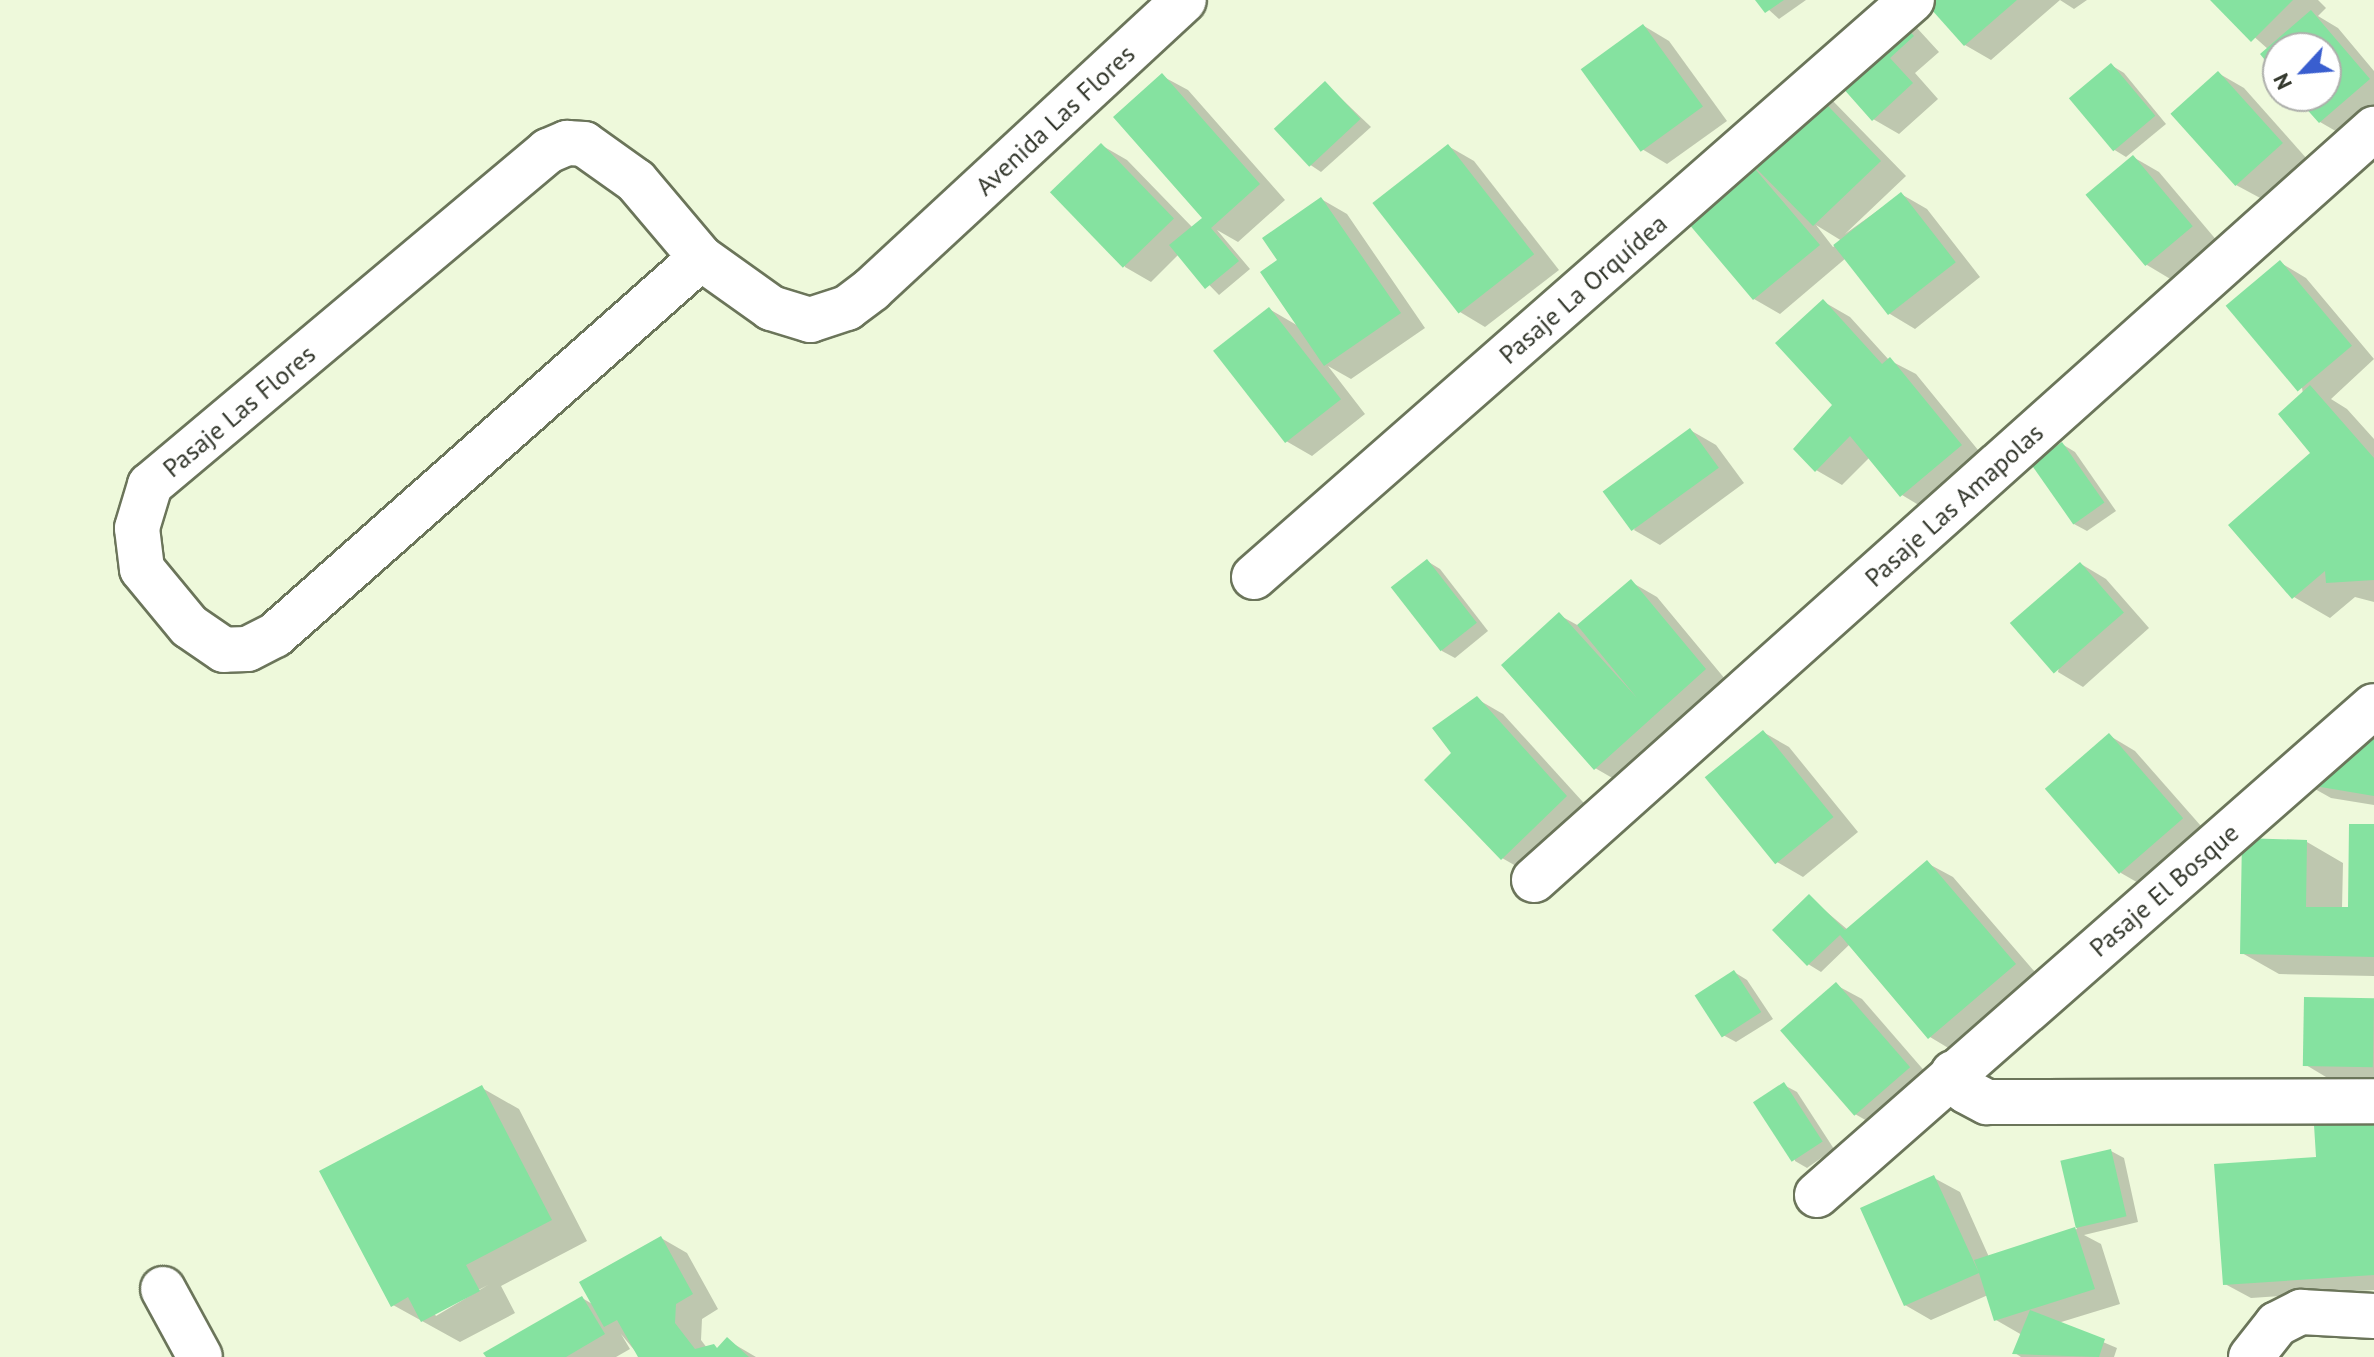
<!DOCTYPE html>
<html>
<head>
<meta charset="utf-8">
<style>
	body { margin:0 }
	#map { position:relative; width:2374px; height:1357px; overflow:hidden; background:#eef9db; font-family:"PT Sans",sans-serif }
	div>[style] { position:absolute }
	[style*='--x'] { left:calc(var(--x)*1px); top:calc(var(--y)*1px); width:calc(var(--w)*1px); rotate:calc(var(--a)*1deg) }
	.shadow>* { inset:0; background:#0003 }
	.building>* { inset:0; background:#85e2a0; transform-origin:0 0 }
	.roads { filter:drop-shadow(2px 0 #6b755a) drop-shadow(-2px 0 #6b755a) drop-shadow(0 2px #6b755a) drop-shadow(0 -2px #6b755a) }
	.minor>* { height:44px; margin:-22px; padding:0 22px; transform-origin:22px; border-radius:22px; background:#fff }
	span { translate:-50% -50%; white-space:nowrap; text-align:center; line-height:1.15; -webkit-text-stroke:8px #fff; paint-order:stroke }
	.street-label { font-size:26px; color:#33372c }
	.north { position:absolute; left:2262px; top:32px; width:80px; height:80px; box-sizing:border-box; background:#fff; border:2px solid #adafab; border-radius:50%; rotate:244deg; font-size:22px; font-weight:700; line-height:32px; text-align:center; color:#33372c }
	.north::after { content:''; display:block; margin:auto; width:28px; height:36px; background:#395ecf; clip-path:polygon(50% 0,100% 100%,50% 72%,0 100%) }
</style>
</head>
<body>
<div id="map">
	<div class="shadow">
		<i style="clip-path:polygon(1758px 0,1806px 0,1779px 19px)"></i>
		<i style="clip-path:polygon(1926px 0,2087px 0,2074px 9px,2060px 0,1991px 60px,1965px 45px)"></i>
		<i style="clip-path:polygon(2213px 0,2318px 0,2326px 8px,2318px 16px,2338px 28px,2374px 71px,2374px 112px,2346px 137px,2320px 122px,2298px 96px,2326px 96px,2326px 48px,2278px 48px,2278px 73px,2269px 50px)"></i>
		<i style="clip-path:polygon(1892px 13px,1917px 28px,1939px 52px,1915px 73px,1938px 99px,1899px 134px,1873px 119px)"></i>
		<i style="clip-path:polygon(1644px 26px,1669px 41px,1727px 121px,1667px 164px,1642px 149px)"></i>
		<i style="clip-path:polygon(2111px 65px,2124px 73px,2166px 124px,2126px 157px,2113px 149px)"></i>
		<i style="clip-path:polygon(2218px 73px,2244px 88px,2307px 159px,2262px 199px,2236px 185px)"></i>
		<i style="clip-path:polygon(1162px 76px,1188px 90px,1285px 200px,1238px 242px,1217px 230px,1250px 269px,1219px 295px,1179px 254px,1151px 282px,1125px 267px,1101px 145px,1127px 160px,1193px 228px,1205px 219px)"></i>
		<i style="clip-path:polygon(1325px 83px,1371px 127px,1321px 172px,1309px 164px)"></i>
		<i style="clip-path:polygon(evenodd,1832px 100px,1906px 176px,1845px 234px,1901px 194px,1927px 209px,1980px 277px,1915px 329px,1890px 314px,1846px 258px,1780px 314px,1754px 299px,1675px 204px,1832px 100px,1816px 225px,1842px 241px,1833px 247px,1816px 225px)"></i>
		<i style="clip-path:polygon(1448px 146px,1474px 161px,1559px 270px,1485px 327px,1460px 312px)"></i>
		<i style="clip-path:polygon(2133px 157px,2159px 172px,2218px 242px,2172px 280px,2147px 265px,2088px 196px)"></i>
		<i style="clip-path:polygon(1321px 199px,1347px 214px,1425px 328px,1351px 379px,1328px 366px,1365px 414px,1312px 456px,1286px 441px,1269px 309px,1300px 327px,1280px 261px)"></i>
		<i style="clip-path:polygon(2281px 263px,2306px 278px,2374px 359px,2331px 399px,2347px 409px,2374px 439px,2374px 602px,2355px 597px,2330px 618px,2294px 597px,2313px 453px)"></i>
		<i style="clip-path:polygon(1824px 302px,1850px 317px,1889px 360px,1916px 374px,1987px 461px,1927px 510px,1902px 495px,1870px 457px,1842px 485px,1816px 470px,1834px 405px)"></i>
		<i style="clip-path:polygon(1690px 430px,1716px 445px,1744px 483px,1660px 545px,1634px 530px)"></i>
		<i style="clip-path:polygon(2062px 444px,2075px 452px,2116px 511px,2087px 531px,2074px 524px)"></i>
		<i style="clip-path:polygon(1427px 561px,1440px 569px,1488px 631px,1455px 658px,1442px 651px)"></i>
		<i style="clip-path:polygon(2081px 564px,2106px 579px,2149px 628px,2083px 687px,2058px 672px)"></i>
		<i style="clip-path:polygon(1631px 582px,1657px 597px,1730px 685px,1621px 783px,1595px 768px,1559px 615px,1579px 626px)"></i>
		<i style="clip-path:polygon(1477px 699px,1503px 714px,1592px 812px,1528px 873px,1502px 858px,1454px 754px)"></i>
		<i style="clip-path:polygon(2374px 722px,2374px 805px,2331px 798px,2306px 784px)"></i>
		<i style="clip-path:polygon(1763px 732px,1789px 747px,1858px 832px,1803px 877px,1777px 862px)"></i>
		<i style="clip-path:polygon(2110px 736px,2135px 751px,2208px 834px,2147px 888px,2121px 873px)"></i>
		<i style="clip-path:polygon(2374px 826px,2374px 976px,2279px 974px,2242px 953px,2307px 842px,2343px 863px,2342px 909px,2350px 909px)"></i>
		<i style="clip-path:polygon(1927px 863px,1953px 877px,2041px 979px,1955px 1052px,1930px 1037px,1850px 944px,1821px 972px,1808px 964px,1809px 897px,1848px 930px)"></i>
		<i style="clip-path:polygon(1734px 972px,1747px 980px,1773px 1019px,1736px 1042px,1723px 1035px)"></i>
		<i style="clip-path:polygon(1836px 985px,1862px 999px,1934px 1082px,1881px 1129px,1855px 1114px)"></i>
		<i style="clip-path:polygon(2374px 1000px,2374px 1080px,2331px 1080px,2306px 1065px)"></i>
		<i style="clip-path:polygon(1784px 1085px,1797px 1092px,1834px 1149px,1807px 1168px,1795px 1161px)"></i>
		<i style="clip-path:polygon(evenodd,482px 1088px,519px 1109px,587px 1241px,501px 1286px,515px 1313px,460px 1342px,393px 1305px,482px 1088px,488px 1285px,436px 1316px,434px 1313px,488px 1285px)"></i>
		<i style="clip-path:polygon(2374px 1123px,2374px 1290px,2251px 1298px,2225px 1284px,2318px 1159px)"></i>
		<i style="clip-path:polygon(2111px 1151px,2124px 1158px,2138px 1222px,2084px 1235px,2101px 1244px,2120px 1304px,2058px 1323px,2117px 1348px,2114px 1357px,2021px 1357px,2015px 1353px,2022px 1335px,1996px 1320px,1988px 1295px,1931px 1320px,1905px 1305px,1934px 1178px,1960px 1192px,1989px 1257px,2077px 1229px,2062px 1162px)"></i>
		<i style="clip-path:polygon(661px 1238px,687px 1253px,718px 1309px,702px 1319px,701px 1340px,707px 1348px,719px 1349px,727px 1340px,756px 1357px,640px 1357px,621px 1334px,630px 1349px,616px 1357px,488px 1357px,582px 1298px,594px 1305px)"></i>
	</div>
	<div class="building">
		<i style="clip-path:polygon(1755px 0,1784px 0,1765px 13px)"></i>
		<i style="clip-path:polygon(1923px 0,2017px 0,1964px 46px)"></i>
		<i style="clip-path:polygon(2210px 0,2293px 0,2251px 42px)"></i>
		<i style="clip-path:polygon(2311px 10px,2370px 79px,2319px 123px,2295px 96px,2326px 96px,2326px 48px,2278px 48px,2278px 76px,2260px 54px)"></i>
		<i style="clip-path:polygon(1891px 11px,1914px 36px,1890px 58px,1913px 83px,1872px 121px,1826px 69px)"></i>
		<i style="left:1643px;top:24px;width:102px;height:77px;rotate:54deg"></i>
		<i style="left:2111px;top:63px;width:69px;height:55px;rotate:50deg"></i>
		<i style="left:2218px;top:71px;width:97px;height:64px;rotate:48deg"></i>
		<i style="clip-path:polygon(1162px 73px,1260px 184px,1211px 228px,1239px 261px,1205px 289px,1169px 245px,1202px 218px,1113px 117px)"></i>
		<i style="left:1325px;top:81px;width:52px;height:70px;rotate:47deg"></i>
		<i style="clip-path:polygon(1805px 82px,1881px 161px,1813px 226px,1744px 156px,1820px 245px,1753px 300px,1672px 204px)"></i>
		<i style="left:1101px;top:143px;width:105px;height:71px;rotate:46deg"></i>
		<i style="left:1448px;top:144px;width:140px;height:96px;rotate:52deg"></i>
		<i style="left:2133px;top:155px;width:93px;height:62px;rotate:50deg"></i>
		<i style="left:1901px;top:192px;width:89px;height:86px;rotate:52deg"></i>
		<i style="clip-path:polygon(1321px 197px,1401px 313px,1324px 366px,1260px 272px,1277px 260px,1262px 238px)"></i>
		<i style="left:2280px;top:260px;width:112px;height:71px;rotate:50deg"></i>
		<i style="clip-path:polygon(1823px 299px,1882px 364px,1890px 357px,1962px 445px,1900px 497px,1850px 436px,1815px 472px,1793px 449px,1832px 405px,1775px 343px)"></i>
		<i style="left:1269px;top:307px;width:117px;height:71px;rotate:52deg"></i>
		<i style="clip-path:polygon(2310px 385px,2374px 458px,2374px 580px,2326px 583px,2325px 571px,2292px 599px,2228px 525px,2310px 453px,2278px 414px)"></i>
		<i style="left:1690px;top:428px;width:49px;height:108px;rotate:54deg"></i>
		<i style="left:2062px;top:442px;width:74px;height:38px;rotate:55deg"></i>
		<i style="left:1427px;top:559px;width:81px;height:46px;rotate:52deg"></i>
		<i style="left:2080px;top:562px;width:67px;height:93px;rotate:49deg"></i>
		<i style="clip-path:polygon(1631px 579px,1706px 669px,1594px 770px,1501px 665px,1559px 612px,1637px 698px,1577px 625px)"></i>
		<i style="clip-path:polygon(1477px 696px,1567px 796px,1501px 860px,1424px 780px,1451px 753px,1432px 728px)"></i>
		<i style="clip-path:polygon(2374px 719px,2374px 796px,2303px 784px)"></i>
		<i style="left:1763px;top:730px;width:112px;height:75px;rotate:51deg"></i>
		<i style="left:2109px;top:733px;width:113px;height:85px;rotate:49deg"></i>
		<i style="clip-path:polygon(2349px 824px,2374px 824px,2374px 957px,2240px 954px,2242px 838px,2307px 840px,2306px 907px,2348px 907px)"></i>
		<i style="clip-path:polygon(1927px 860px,2016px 964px,1928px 1039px,1840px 935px,1807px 966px,1772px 930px,1809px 894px,1845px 930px)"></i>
		<i style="left:1734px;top:970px;width:50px;height:47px;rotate:57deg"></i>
		<i style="left:1836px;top:982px;width:113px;height:74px;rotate:49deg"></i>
		<i style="left:2304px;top:997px;width:70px;height:69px;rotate:1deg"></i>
		<i style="left:1784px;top:1082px;width:71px;height:37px;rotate:57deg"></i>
		<i style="clip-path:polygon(482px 1085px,552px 1220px,466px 1265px,480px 1291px,421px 1322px,408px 1297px,391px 1307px,319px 1171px)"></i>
		<i style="clip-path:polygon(2374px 1121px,2374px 1275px,2223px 1285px,2214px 1164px,2316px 1157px,2314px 1125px)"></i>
		<i style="left:2111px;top:1149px;width:69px;height:52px;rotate:77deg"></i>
		<i style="clip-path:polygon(1934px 1175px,1979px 1273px,1974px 1260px,2075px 1227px,2095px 1289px,1994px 1321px,1979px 1273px,1904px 1306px,1860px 1208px)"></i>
		<i style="clip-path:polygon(661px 1236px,693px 1294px,676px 1304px,675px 1323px,695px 1349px,714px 1344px,717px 1348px,727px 1337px,749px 1357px,638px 1357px,617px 1320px,604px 1327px,579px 1282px)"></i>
		<i style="clip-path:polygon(582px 1296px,605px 1334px,566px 1357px,486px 1357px,483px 1353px)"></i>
		<i style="clip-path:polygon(2030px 1310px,2105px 1339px,2099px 1357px,2012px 1354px)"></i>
	</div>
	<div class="roads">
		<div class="minor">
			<i style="--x:701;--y:258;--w:569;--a:138.49"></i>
			<i style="--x:275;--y:635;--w:31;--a:153"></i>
			<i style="--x:247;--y:649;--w:23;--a:178"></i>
			<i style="--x:224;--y:650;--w:42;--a:-145.6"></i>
			<i style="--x:189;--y:626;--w:74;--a:-129.5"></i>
			<i style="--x:142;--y:569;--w:41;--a:-97"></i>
			<i style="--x:137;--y:528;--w:45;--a:-73.2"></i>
			<i style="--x:150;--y:485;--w:520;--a:-40"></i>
			<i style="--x:548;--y:151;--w:21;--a:-23"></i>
			<i style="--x:567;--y:143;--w:17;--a:3"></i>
			<i style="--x:584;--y:144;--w:64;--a:35.4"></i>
			<i style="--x:636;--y:181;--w:101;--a:49.8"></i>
			<i style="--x:701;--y:258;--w:86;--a:35.5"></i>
			<i style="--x:771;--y:308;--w:41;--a:17.1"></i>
			<i style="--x:810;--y:320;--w:39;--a:-18"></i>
			<i style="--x:847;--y:308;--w:31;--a:-37"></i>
			<i style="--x:872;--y:289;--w:425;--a:-42.8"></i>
			<i style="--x:1254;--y:577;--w:875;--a:-41.25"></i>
			<i style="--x:1534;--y:880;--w:1127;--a:-41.8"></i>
			<i style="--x:1953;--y:1073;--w:22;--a:54"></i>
			<i style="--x:1966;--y:1091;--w:24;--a:28"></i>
			<i style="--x:1987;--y:1102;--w:387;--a:-0.1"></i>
			<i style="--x:1817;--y:1195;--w:741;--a:-41.28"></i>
			<i style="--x:163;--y:1289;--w:77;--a:61.4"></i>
			<i style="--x:2251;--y:1357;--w:42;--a:-51.8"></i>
			<i style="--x:2277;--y:1324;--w:27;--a:-27"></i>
			<i style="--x:2301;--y:1312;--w:73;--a:3.1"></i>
		</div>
	</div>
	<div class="street-label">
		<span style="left:1055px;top:120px;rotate:-43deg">Avenida Las Flores</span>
		<span style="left:1583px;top:289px;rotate:-41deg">Pasaje La Orquídea</span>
		<span style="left:239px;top:411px;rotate:-40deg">Pasaje Las Flores</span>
		<span style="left:1954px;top:505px;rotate:-42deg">Pasaje Las Amapolas</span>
		<span style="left:2164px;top:890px;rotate:-41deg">Pasaje El Bosque</span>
	</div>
	<div class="north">N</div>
</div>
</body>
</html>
